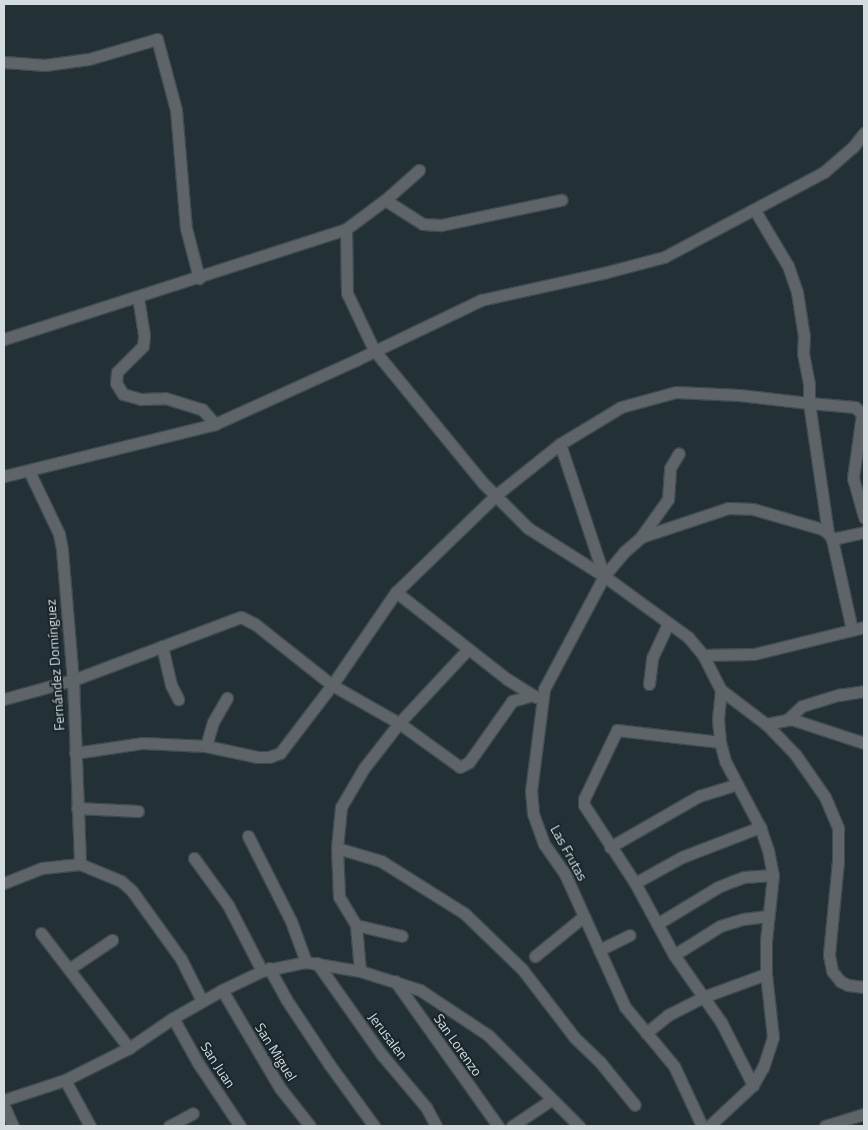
<!DOCTYPE html>
<html>
<head>
<meta charset="utf-8">
<style>
	body { margin:0 }
	#map { position:relative; width:868px; height:1130px; overflow:hidden; background:#233036; font-family:"Titillium Web",sans-serif }
	div>[style] { position:absolute }
	[style*='--x'] { left:calc(var(--x)*1px); top:calc(var(--y)*1px); width:calc(var(--w)*1px); rotate:calc(var(--a)*1deg) }
	.roads { filter:drop-shadow(1px 0 #3f4c51) drop-shadow(-1px 0 #3f4c51) drop-shadow(0 1px #3f4c51) drop-shadow(0 -1px #3f4c51) }
	.street>* { height:11px; margin:-5.5px; padding:0 5.5px; transform-origin:5.5px; border-radius:5.5px; background:#5e6468 }
	span { translate:-50% -50%; white-space:nowrap; text-align:center; line-height:1.15; -webkit-text-stroke:4px #19262c; paint-order:stroke }
	.street-label { font-size:14px; color:#d4dce0 }
	.frame { position:absolute; inset:0; border:5px solid #d4dce0; pointer-events:none }
</style>
</head>
<body>
<div id="map">
	<div class="roads">
		<div class="street">
			<i style="--x:4;--y:62;--w:41;--a:4.2"></i>
			<i style="--x:45;--y:65;--w:44;--a:-7.8"></i>
			<i style="--x:89;--y:59;--w:71;--a:-16.4"></i>
			<i style="--x:157;--y:39;--w:73;--a:75"></i>
			<i style="--x:176;--y:110;--w:118;--a:85.2"></i>
			<i style="--x:186;--y:228;--w:52;--a:75.4"></i>
			<i style="--x:419;--y:170;--w:45;--a:138.6"></i>
			<i style="--x:385;--y:200;--w:49;--a:143.4"></i>
			<i style="--x:346;--y:229;--w:64;--a:89.1"></i>
			<i style="--x:347;--y:293;--w:63;--a:64.7"></i>
			<i style="--x:374;--y:350;--w:172;--a:50.7"></i>
			<i style="--x:483;--y:483;--w:64;--a:45"></i>
			<i style="--x:528;--y:528;--w:90;--a:32.3"></i>
			<i style="--x:604;--y:576;--w:104;--a:36"></i>
			<i style="--x:688;--y:637;--w:23;--a:50"></i>
			<i style="--x:703;--y:655;--w:39;--a:63"></i>
			<i style="--x:721;--y:690;--w:29;--a:96"></i>
			<i style="--x:718;--y:719;--w:23;--a:85"></i>
			<i style="--x:720;--y:742;--w:20;--a:75"></i>
			<i style="--x:725;--y:761;--w:75;--a:62.1"></i>
			<i style="--x:760;--y:827;--w:24;--a:71"></i>
			<i style="--x:768;--y:850;--w:25;--a:79"></i>
			<i style="--x:773;--y:875;--w:66;--a:96.1"></i>
			<i style="--x:766;--y:941;--w:33;--a:90"></i>
			<i style="--x:766;--y:974;--w:63;--a:83.7"></i>
			<i style="--x:773;--y:1037;--w:32;--a:108"></i>
			<i style="--x:763;--y:1067;--w:21;--a:119"></i>
			<i style="--x:753;--y:1085;--w:60;--a:137"></i>
			<i style="--x:385;--y:200;--w:45;--a:32.3"></i>
			<i style="--x:423;--y:224;--w:18;--a:3"></i>
			<i style="--x:441;--y:225;--w:123;--a:-11.8"></i>
			<i style="--x:138;--y:297;--w:39;--a:81"></i>
			<i style="--x:144;--y:336;--w:10;--a:96"></i>
			<i style="--x:143;--y:346;--w:37;--a:135"></i>
			<i style="--x:117;--y:372;--w:11;--a:95"></i>
			<i style="--x:116;--y:383;--w:13;--a:58"></i>
			<i style="--x:123;--y:394;--w:19;--a:16"></i>
			<i style="--x:141;--y:399;--w:24;--a:-2"></i>
			<i style="--x:165;--y:398;--w:39;--a:17"></i>
			<i style="--x:202;--y:409;--w:20;--a:49"></i>
			<i style="--x:4;--y:339;--w:359;--a:-17.8"></i>
			<i style="--x:560;--y:444;--w:139;--a:71.6"></i>
			<i style="--x:29;--y:471;--w:70;--a:64.5"></i>
			<i style="--x:59;--y:534;--w:16;--a:79"></i>
			<i style="--x:62;--y:550;--w:130;--a:85.2"></i>
			<i style="--x:73;--y:680;--w:184;--a:87.8"></i>
			<i style="--x:4;--y:476;--w:217;--a:-13.8"></i>
			<i style="--x:215;--y:424;--w:155;--a:-24.4"></i>
			<i style="--x:356;--y:360;--w:139;--a:-25.6"></i>
			<i style="--x:481;--y:300;--w:129;--a:-12.5"></i>
			<i style="--x:607;--y:272;--w:59;--a:-14.7"></i>
			<i style="--x:664;--y:257;--w:181;--a:-28"></i>
			<i style="--x:824;--y:172;--w:38;--a:-41"></i>
			<i style="--x:853;--y:147;--w:18;--a:-52"></i>
			<i style="--x:828;--y:533;--w:131;--a:-98.3"></i>
			<i style="--x:809;--y:403;--w:46;--a:5"></i>
			<i style="--x:855;--y:407;--w:10;--a:45"></i>
			<i style="--x:862;--y:414;--w:65;--a:98"></i>
			<i style="--x:853;--y:478;--w:41;--a:74.2"></i>
			<i style="--x:641;--y:537;--w:47;--a:-54.6"></i>
			<i style="--x:668;--y:499;--w:31;--a:-86"></i>
			<i style="--x:670;--y:468;--w:17;--a:-59"></i>
			<i style="--x:832;--y:539;--w:33;--a:-12"></i>
			<i style="--x:396;--y:592;--w:141;--a:38.1"></i>
			<i style="--x:507;--y:679;--w:34;--a:32"></i>
			<i style="--x:162;--y:646;--w:40;--a:77"></i>
			<i style="--x:171;--y:685;--w:16;--a:63"></i>
			<i style="--x:703;--y:655;--w:51;--a:-1.1"></i>
			<i style="--x:754;--y:654;--w:113;--a:-13.8"></i>
			<i style="--x:649;--y:684;--w:26;--a:-83"></i>
			<i style="--x:652;--y:658;--w:38;--a:-65"></i>
			<i style="--x:721;--y:690;--w:56;--a:37.1"></i>
			<i style="--x:766;--y:724;--w:42;--a:46"></i>
			<i style="--x:795;--y:754;--w:52;--a:55.1"></i>
			<i style="--x:825;--y:797;--w:34;--a:67"></i>
			<i style="--x:838;--y:828;--w:33;--a:90"></i>
			<i style="--x:838;--y:861;--w:94;--a:95.5"></i>
			<i style="--x:829;--y:955;--w:16;--a:79"></i>
			<i style="--x:832;--y:971;--w:13;--a:51"></i>
			<i style="--x:840;--y:981;--w:9;--a:27"></i>
			<i style="--x:848;--y:985;--w:16;--a:7"></i>
			<i style="--x:4;--y:699;--w:72;--a:-15.4"></i>
			<i style="--x:73;--y:680;--w:179;--a:-20.6"></i>
			<i style="--x:241;--y:617;--w:16;--a:27"></i>
			<i style="--x:255;--y:624;--w:98;--a:38.4"></i>
			<i style="--x:332;--y:685;--w:77;--a:29.6"></i>
			<i style="--x:399;--y:723;--w:101;--a:-47"></i>
			<i style="--x:788;--y:719;--w:19;--a:-43"></i>
			<i style="--x:802;--y:706;--w:39;--a:-17"></i>
			<i style="--x:839;--y:695;--w:25;--a:-9"></i>
			<i style="--x:766;--y:724;--w:25;--a:-11"></i>
			<i style="--x:791;--y:719;--w:77;--a:18.2"></i>
			<i style="--x:720;--y:742;--w:104;--a:-173.4"></i>
			<i style="--x:617;--y:730;--w:76;--a:115.6"></i>
			<i style="--x:584;--y:799;--w:6;--a:90"></i>
			<i style="--x:584;--y:805;--w:93;--a:56.8"></i>
			<i style="--x:635;--y:883;--w:82;--a:61.6"></i>
			<i style="--x:674;--y:955;--w:82;--a:55"></i>
			<i style="--x:721;--y:1022;--w:71;--a:63.1"></i>
			<i style="--x:206;--y:746;--w:25;--a:-74"></i>
			<i style="--x:213;--y:722;--w:28;--a:-60"></i>
			<i style="--x:75;--y:753;--w:69;--a:-8.4"></i>
			<i style="--x:143;--y:743;--w:63;--a:2.7"></i>
			<i style="--x:206;--y:746;--w:52;--a:12.2"></i>
			<i style="--x:257;--y:757;--w:12;--a:0"></i>
			<i style="--x:269;--y:757;--w:12;--a:-20"></i>
			<i style="--x:280;--y:753;--w:86;--a:-52.6"></i>
			<i style="--x:332;--y:685;--w:113;--a:-55.5"></i>
			<i style="--x:396;--y:592;--w:139;--a:-44.1"></i>
			<i style="--x:496;--y:495;--w:82;--a:-38.6"></i>
			<i style="--x:560;--y:444;--w:71;--a:-31.2"></i>
			<i style="--x:621;--y:407;--w:57;--a:-15.3"></i>
			<i style="--x:676;--y:392;--w:63;--a:2.7"></i>
			<i style="--x:739;--y:395;--w:70;--a:6.5"></i>
			<i style="--x:809;--y:403;--w:19;--a:-90"></i>
			<i style="--x:809;--y:384;--w:31;--a:-101"></i>
			<i style="--x:803;--y:354;--w:17;--a:-87"></i>
			<i style="--x:804;--y:337;--w:46;--a:-98.8"></i>
			<i style="--x:797;--y:292;--w:28;--a:-109"></i>
			<i style="--x:788;--y:266;--w:66;--a:-120.8"></i>
			<i style="--x:77;--y:808;--w:61;--a:2.8"></i>
			<i style="--x:248;--y:836;--w:95;--a:63.2"></i>
			<i style="--x:291;--y:921;--w:44;--a:69.9"></i>
			<i style="--x:610;--y:847;--w:103;--a:-29.8"></i>
			<i style="--x:699;--y:796;--w:39;--a:-17"></i>
			<i style="--x:337;--y:848;--w:41;--a:-84.4"></i>
			<i style="--x:341;--y:807;--w:45;--a:-59.5"></i>
			<i style="--x:364;--y:768;--w:57;--a:-52.1"></i>
			<i style="--x:399;--y:723;--w:75;--a:35.8"></i>
			<i style="--x:460;--y:767;--w:10;--a:-29"></i>
			<i style="--x:469;--y:762;--w:75;--a:-54.8"></i>
			<i style="--x:512;--y:701;--w:22;--a:-16"></i>
			<i style="--x:194;--y:858;--w:58;--a:54.1"></i>
			<i style="--x:228;--y:905;--w:74;--a:62.7"></i>
			<i style="--x:4;--y:883;--w:41;--a:-21.5"></i>
			<i style="--x:42;--y:868;--w:38;--a:-6"></i>
			<i style="--x:80;--y:864;--w:44;--a:22.5"></i>
			<i style="--x:121;--y:881;--w:15;--a:42"></i>
			<i style="--x:132;--y:891;--w:84;--a:54.2"></i>
			<i style="--x:181;--y:959;--w:47;--a:63.4"></i>
			<i style="--x:635;--y:883;--w:54;--a:-29"></i>
			<i style="--x:682;--y:857;--w:84;--a:-21"></i>
			<i style="--x:657;--y:924;--w:71;--a:-31.2"></i>
			<i style="--x:718;--y:887;--w:16;--a:-22"></i>
			<i style="--x:733;--y:881;--w:12;--a:-20"></i>
			<i style="--x:744;--y:877;--w:29;--a:-4"></i>
			<i style="--x:356;--y:925;--w:47;--a:13.4"></i>
			<i style="--x:41;--y:933;--w:145;--a:52.6"></i>
			<i style="--x:599;--y:950;--w:34;--a:-26"></i>
			<i style="--x:674;--y:955;--w:54;--a:-32.2"></i>
			<i style="--x:720;--y:926;--w:24;--a:-17"></i>
			<i style="--x:743;--y:919;--w:25;--a:-7"></i>
			<i style="--x:535;--y:956;--w:63;--a:-39.2"></i>
			<i style="--x:317;--y:963;--w:113;--a:54.8"></i>
			<i style="--x:382;--y:1055;--w:68;--a:49.8"></i>
			<i style="--x:426;--y:1107;--w:21;--a:62"></i>
			<i style="--x:269;--y:968;--w:35;--a:61"></i>
			<i style="--x:286;--y:999;--w:78;--a:56.5"></i>
			<i style="--x:329;--y:1064;--w:77;--a:54"></i>
			<i style="--x:69;--y:969;--w:52;--a:-34"></i>
			<i style="--x:360;--y:971;--w:46;--a:-95"></i>
			<i style="--x:356;--y:925;--w:33;--a:-121"></i>
			<i style="--x:339;--y:897;--w:49;--a:-92.3"></i>
			<i style="--x:337;--y:848;--w:46;--a:16.5"></i>
			<i style="--x:381;--y:861;--w:98;--a:32.1"></i>
			<i style="--x:464;--y:913;--w:81;--a:44"></i>
			<i style="--x:522;--y:969;--w:87;--a:52.5"></i>
			<i style="--x:575;--y:1038;--w:35;--a:44"></i>
			<i style="--x:600;--y:1062;--w:55;--a:50.9"></i>
			<i style="--x:395;--y:981;--w:178;--a:54.6"></i>
			<i style="--x:222;--y:990;--w:114;--a:59.4"></i>
			<i style="--x:280;--y:1088;--w:48;--a:51.7"></i>
			<i style="--x:173;--y:1018;--w:51;--a:60.9"></i>
			<i style="--x:198;--y:1063;--w:76;--a:56.3"></i>
			<i style="--x:646;--y:1033;--w:28;--a:-39"></i>
			<i style="--x:668;--y:1015;--w:39;--a:-27"></i>
			<i style="--x:703;--y:997;--w:67;--a:-20.1"></i>
			<i style="--x:65;--y:1080;--w:52;--a:61.5"></i>
			<i style="--x:4;--y:1100;--w:64;--a:-18.2"></i>
			<i style="--x:65;--y:1080;--w:72;--a:-26.6"></i>
			<i style="--x:129;--y:1048;--w:53;--a:-34.3"></i>
			<i style="--x:173;--y:1018;--w:56;--a:-29.7"></i>
			<i style="--x:222;--y:990;--w:44;--a:-25.4"></i>
			<i style="--x:262;--y:971;--w:45;--a:-11.6"></i>
			<i style="--x:306;--y:962;--w:55;--a:9.5"></i>
			<i style="--x:360;--y:971;--w:63;--a:17.6"></i>
			<i style="--x:420;--y:990;--w:82;--a:33.5"></i>
			<i style="--x:488;--y:1035;--w:129;--a:45"></i>
			<i style="--x:4;--y:1106;--w:22;--a:66"></i>
			<i style="--x:169;--y:1126;--w:27;--a:-28"></i>
			<i style="--x:512;--y:1126;--w:47;--a:-33.7"></i>
			<i style="--x:702;--y:1126;--w:66;--a:-115"></i>
			<i style="--x:674;--y:1066;--w:77;--a:-129.7"></i>
			<i style="--x:625;--y:1007;--w:146;--a:-114.3"></i>
			<i style="--x:565;--y:874;--w:37;--a:-125"></i>
			<i style="--x:544;--y:844;--w:33;--a:-110"></i>
			<i style="--x:533;--y:813;--w:22;--a:-95"></i>
			<i style="--x:531;--y:791;--w:103;--a:-82.7"></i>
			<i style="--x:544;--y:689;--w:128;--a:-62"></i>
			<i style="--x:604;--y:576;--w:31;--a:-50"></i>
			<i style="--x:624;--y:552;--w:23;--a:-41"></i>
			<i style="--x:641;--y:537;--w:92;--a:-18.4"></i>
			<i style="--x:728;--y:508;--w:25;--a:2"></i>
			<i style="--x:753;--y:509;--w:72;--a:16.2"></i>
			<i style="--x:822;--y:529;--w:7;--a:34"></i>
			<i style="--x:828;--y:533;--w:7;--a:56"></i>
			<i style="--x:832;--y:539;--w:93;--a:77.6"></i>
			<i style="--x:825;--y:1126;--w:41;--a:-17.1"></i>
		</div>
	</div>
	<div class="street-label">
		<span style="left:55px;top:665px;rotate:-94deg">Fernández Domínguez</span>
		<span style="left:569px;top:853px;rotate:61deg">Las Frutas</span>
		<span style="left:388px;top:1036px;rotate:53deg">Jerusalen</span>
		<span style="left:458px;top:1045px;rotate:55deg">San Lorenzo</span>
		<span style="left:276px;top:1052px;rotate:58deg">San Miguel</span>
		<span style="left:218px;top:1065px;rotate:57deg">San Juan</span>
	</div>
	<div class="frame"></div>
</div>
</body>
</html>
